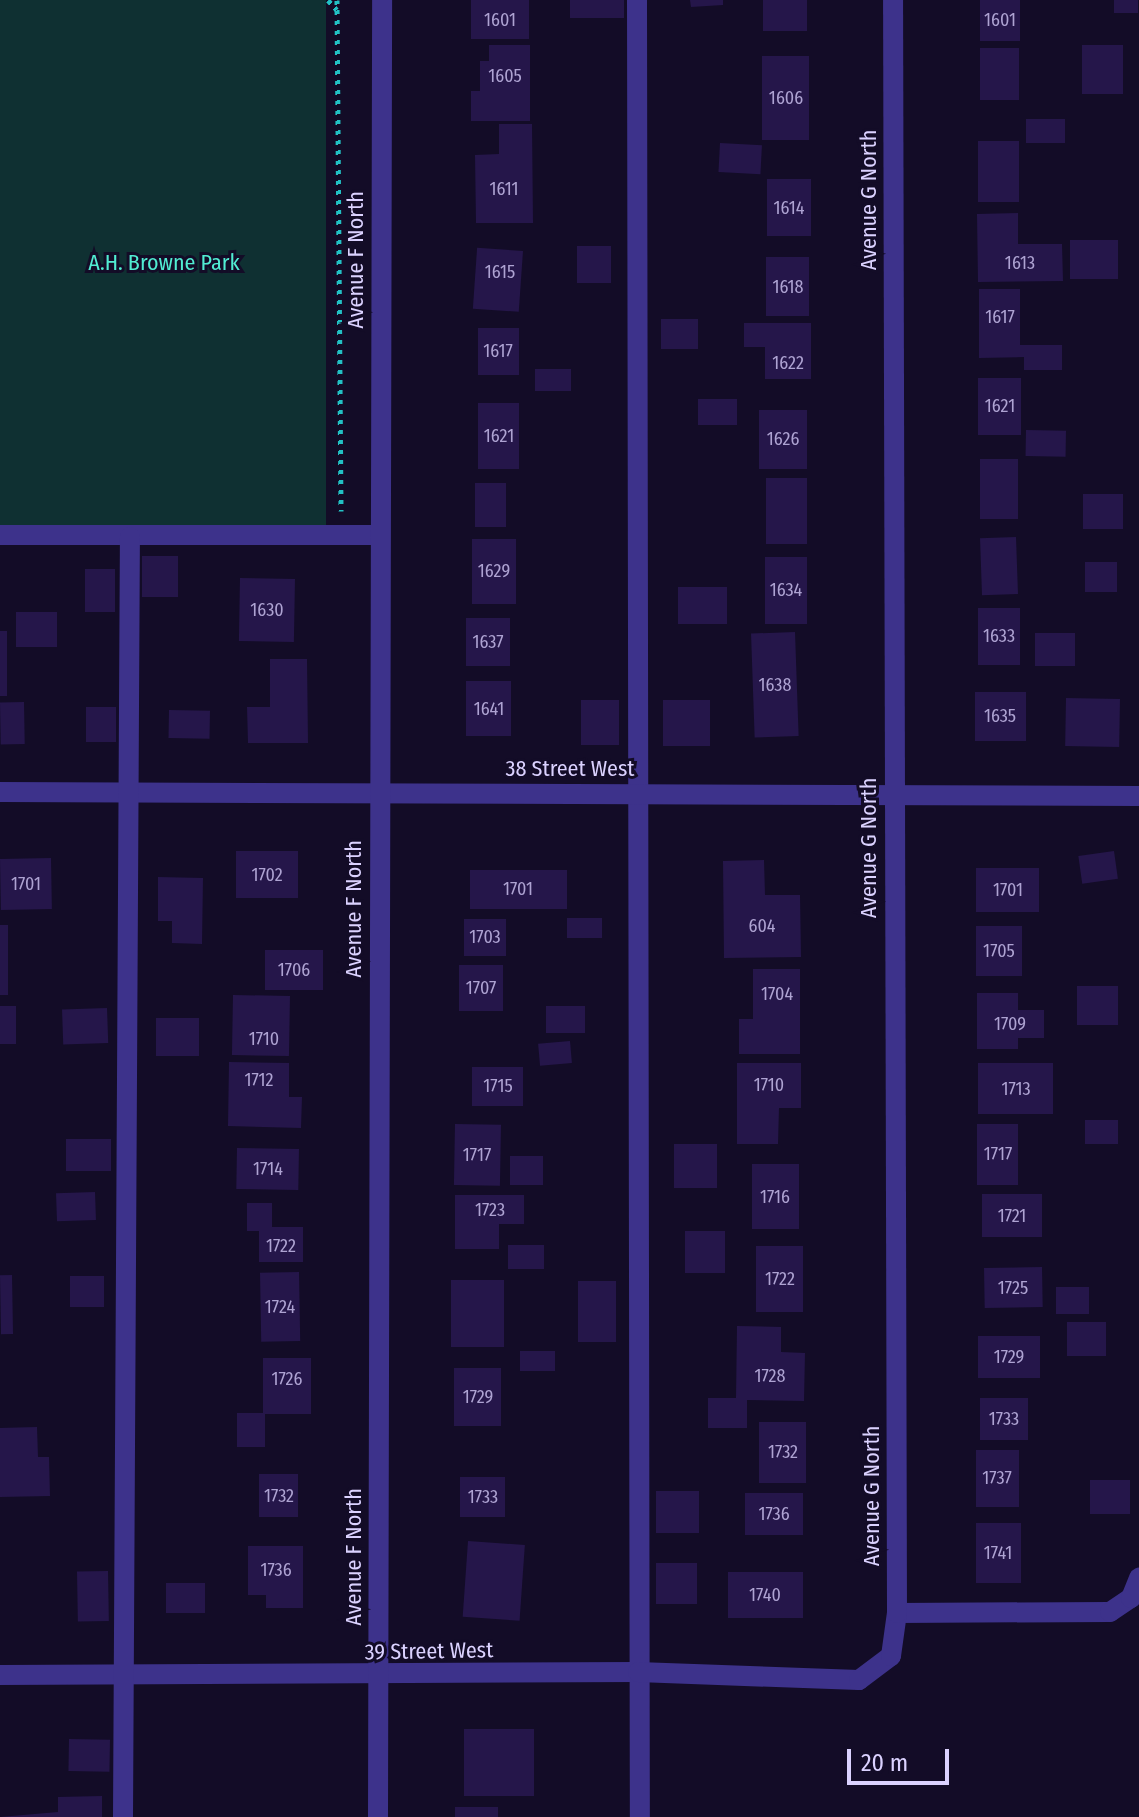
<!DOCTYPE html>
<html>
<head>
<meta charset="utf-8">
<style>
	body { margin:0 }
	#map { position:relative; width:1139px; height:1817px; overflow:hidden; background:#130c27; font-family:"Fira Sans Condensed",sans-serif }
	div>[style] { position:absolute }
	[style*='--x'] { left:calc(var(--x)*1px); top:calc(var(--y)*1px); width:calc(var(--w)*1px); rotate:calc(var(--a)*1deg) }
	.green>* { inset:0; background:#0f3032; transform-origin:0 0 }
	.building>* { inset:0; background:#25164a; transform-origin:0 0 }
	.path>* { height:5px; margin-top:-2.5px; transform-origin:0; background:repeating-linear-gradient(90deg,#22c1c4 0 4px,transparent 0 10px) }
	.minor>* { height:20px; margin:-10px; padding:0 10px; transform-origin:10px; border-radius:10px; background:#3d328b }
	span { translate:-50% -50%; white-space:nowrap; text-align:center; line-height:1.15; -webkit-text-stroke:6px #130c27; paint-order:stroke }
	.number-label { font-size:18px; color:#aea3d2 }
	.number-label span { -webkit-text-stroke-width:0 }
	.street-label { font-size:22px; color:#dbd2ff }
	.park-label { font-size:22px; color:#51ecd2 }
	.scale { position:absolute; left:847px; top:1749px; width:102px; height:36px; box-sizing:border-box; border:4px solid #dbd2ff; border-top:0; padding-left:10px; font-size:24px; line-height:28px; white-space:nowrap; color:#dbd2ff; -webkit-text-stroke:6px #130c27; paint-order:stroke }
</style>
</head>
<body>
<div id="map">
	<div class="green">
		<i style="left:0;top:0;width:326px;height:526px"></i>
	</div>
	<div class="building">
		<i style="left:471px;top:0;width:58px;height:39px"></i>
		<i style="left:570px;top:0;width:54px;height:18px"></i>
		<i style="clip-path:polygon(690px 0,723px 0,723px 5px,691px 7px)"></i>
		<i style="left:763px;top:0;width:44px;height:31px"></i>
		<i style="left:980px;top:0;width:40px;height:41px"></i>
		<i style="left:1114px;top:0;width:24px;height:13px"></i>
		<i style="clip-path:polygon(489px 45px,530px 45px,530px 121px,471px 121px,471px 91px,480px 91px,480px 61px,489px 61px)"></i>
		<i style="left:1082px;top:45px;width:41px;height:49px"></i>
		<i style="left:980px;top:48px;width:39px;height:52px"></i>
		<i style="left:762px;top:56px;width:47px;height:84px"></i>
		<i style="left:1026px;top:119px;width:39px;height:24px"></i>
		<i style="clip-path:polygon(499px 124px,532px 124px,533px 223px,476px 223px,475px 155px,499px 154px)"></i>
		<i style="left:978px;top:141px;width:41px;height:61px"></i>
		<i style="left:720px;top:143px;width:42px;height:29px;rotate:3deg"></i>
		<i style="left:767px;top:179px;width:44px;height:57px"></i>
		<i style="clip-path:polygon(1018px 213px,1018px 244px,1062px 244px,1063px 281px,978px 282px,977px 214px)"></i>
		<i style="left:1070px;top:240px;width:48px;height:39px"></i>
		<i style="left:577px;top:246px;width:34px;height:37px"></i>
		<i style="left:523px;top:251px;width:61px;height:46px;rotate:94deg"></i>
		<i style="left:766px;top:257px;width:43px;height:59px"></i>
		<i style="clip-path:polygon(979px 289px,1020px 289px,1020px 345px,1062px 345px,1062px 370px,1024px 370px,1024px 357px,979px 358px)"></i>
		<i style="left:661px;top:319px;width:37px;height:30px"></i>
		<i style="clip-path:polygon(744px 323px,811px 323px,811px 379px,765px 379px,765px 347px,744px 347px)"></i>
		<i style="left:478px;top:328px;width:41px;height:47px"></i>
		<i style="left:535px;top:369px;width:36px;height:22px"></i>
		<i style="left:978px;top:378px;width:43px;height:57px"></i>
		<i style="left:698px;top:399px;width:39px;height:26px"></i>
		<i style="left:478px;top:403px;width:41px;height:66px"></i>
		<i style="left:759px;top:410px;width:48px;height:59px"></i>
		<i style="left:1026px;top:430px;width:40px;height:26px;rotate:1deg"></i>
		<i style="left:980px;top:459px;width:38px;height:60px"></i>
		<i style="left:766px;top:478px;width:41px;height:66px"></i>
		<i style="left:475px;top:483px;width:31px;height:44px"></i>
		<i style="left:1083px;top:494px;width:40px;height:35px"></i>
		<i style="left:1016px;top:537px;width:57px;height:36px;rotate:88deg"></i>
		<i style="left:472px;top:539px;width:44px;height:65px"></i>
		<i style="left:142px;top:556px;width:36px;height:41px"></i>
		<i style="left:765px;top:557px;width:42px;height:67px"></i>
		<i style="left:1085px;top:562px;width:32px;height:30px"></i>
		<i style="left:85px;top:569px;width:30px;height:43px"></i>
		<i style="left:240px;top:578px;width:55px;height:63px;rotate:1deg"></i>
		<i style="left:678px;top:587px;width:49px;height:37px"></i>
		<i style="left:978px;top:608px;width:42px;height:57px"></i>
		<i style="left:16px;top:612px;width:41px;height:35px"></i>
		<i style="left:466px;top:618px;width:44px;height:48px"></i>
		<i style="left:0;top:631px;width:7px;height:65px"></i>
		<i style="left:795px;top:632px;width:104px;height:44px;rotate:88deg"></i>
		<i style="left:1035px;top:633px;width:40px;height:33px"></i>
		<i style="clip-path:polygon(270px 659px,307px 659px,308px 743px,248px 743px,247px 707px,270px 707px)"></i>
		<i style="left:466px;top:681px;width:45px;height:55px"></i>
		<i style="left:975px;top:692px;width:51px;height:49px"></i>
		<i style="left:1066px;top:698px;width:54px;height:48px;rotate:1deg"></i>
		<i style="left:581px;top:700px;width:38px;height:45px"></i>
		<i style="left:663px;top:700px;width:47px;height:46px"></i>
		<i style="left:24px;top:702px;width:42px;height:24px;rotate:89deg"></i>
		<i style="left:86px;top:707px;width:30px;height:35px"></i>
		<i style="left:169px;top:710px;width:41px;height:28px;rotate:1deg"></i>
		<i style="left:236px;top:851px;width:62px;height:47px"></i>
		<i style="left:1114px;top:851px;width:28px;height:36px;rotate:82deg"></i>
		<i style="left:51px;top:858px;width:51px;height:51px;rotate:89deg"></i>
		<i style="clip-path:polygon(764px 860px,765px 895px,800px 895px,801px 957px,724px 958px,723px 861px)"></i>
		<i style="left:976px;top:868px;width:63px;height:44px"></i>
		<i style="left:470px;top:870px;width:97px;height:39px"></i>
		<i style="clip-path:polygon(158px 877px,203px 878px,202px 944px,172px 943px,172px 921px,158px 921px)"></i>
		<i style="left:567px;top:918px;width:35px;height:20px"></i>
		<i style="left:464px;top:919px;width:42px;height:37px"></i>
		<i style="left:0;top:925px;width:8px;height:70px"></i>
		<i style="left:976px;top:926px;width:46px;height:50px"></i>
		<i style="left:323px;top:950px;width:40px;height:58px;rotate:90deg"></i>
		<i style="left:459px;top:965px;width:44px;height:46px"></i>
		<i style="clip-path:polygon(753px 969px,800px 969px,800px 1054px,739px 1054px,739px 1019px,753px 1019px)"></i>
		<i style="left:1077px;top:986px;width:41px;height:39px"></i>
		<i style="clip-path:polygon(977px 993px,1018px 993px,1018px 1010px,1044px 1010px,1044px 1038px,1018px 1038px,1018px 1049px,977px 1049px)"></i>
		<i style="left:233px;top:995px;width:57px;height:60px;rotate:1deg"></i>
		<i style="left:0;top:1006px;width:16px;height:38px"></i>
		<i style="left:546px;top:1006px;width:39px;height:27px"></i>
		<i style="left:107px;top:1008px;width:35px;height:45px;rotate:88deg"></i>
		<i style="left:156px;top:1018px;width:43px;height:38px"></i>
		<i style="left:570px;top:1041px;width:22px;height:32px;rotate:85deg"></i>
		<i style="clip-path:polygon(229px 1062px,289px 1063px,289px 1097px,302px 1097px,301px 1128px,228px 1126px)"></i>
		<i style="clip-path:polygon(737px 1063px,801px 1063px,801px 1108px,779px 1108px,778px 1144px,737px 1144px)"></i>
		<i style="left:978px;top:1063px;width:75px;height:51px"></i>
		<i style="left:472px;top:1067px;width:51px;height:39px"></i>
		<i style="left:1085px;top:1120px;width:33px;height:24px"></i>
		<i style="left:455px;top:1124px;width:46px;height:61px;rotate:1deg"></i>
		<i style="left:977px;top:1124px;width:41px;height:61px"></i>
		<i style="left:66px;top:1139px;width:45px;height:32px"></i>
		<i style="left:674px;top:1144px;width:43px;height:44px"></i>
		<i style="left:237px;top:1148px;width:62px;height:41px;rotate:1deg"></i>
		<i style="left:510px;top:1156px;width:33px;height:29px"></i>
		<i style="left:752px;top:1164px;width:47px;height:65px"></i>
		<i style="left:95px;top:1192px;width:28px;height:39px;rotate:88deg"></i>
		<i style="left:982px;top:1194px;width:60px;height:43px"></i>
		<i style="clip-path:polygon(455px 1195px,524px 1195px,524px 1224px,499px 1224px,499px 1249px,455px 1249px)"></i>
		<i style="clip-path:polygon(247px 1203px,272px 1203px,272px 1227px,303px 1227px,303px 1262px,259px 1262px,259px 1231px,247px 1231px)"></i>
		<i style="left:685px;top:1231px;width:40px;height:42px"></i>
		<i style="left:508px;top:1245px;width:36px;height:24px"></i>
		<i style="left:756px;top:1246px;width:47px;height:66px"></i>
		<i style="left:1042px;top:1267px;width:40px;height:58px;rotate:89deg"></i>
		<i style="left:299px;top:1272px;width:69px;height:39px;rotate:89deg"></i>
		<i style="left:12px;top:1275px;width:59px;height:12px;rotate:89deg"></i>
		<i style="left:70px;top:1276px;width:34px;height:31px"></i>
		<i style="left:451px;top:1280px;width:53px;height:67px"></i>
		<i style="left:578px;top:1281px;width:38px;height:61px"></i>
		<i style="left:1056px;top:1287px;width:33px;height:27px"></i>
		<i style="left:1067px;top:1322px;width:39px;height:34px"></i>
		<i style="clip-path:polygon(737px 1326px,781px 1327px,781px 1352px,805px 1353px,804px 1401px,747px 1400px,747px 1428px,708px 1428px,708px 1398px,736px 1398px)"></i>
		<i style="left:978px;top:1336px;width:62px;height:42px"></i>
		<i style="left:520px;top:1351px;width:35px;height:20px"></i>
		<i style="left:263px;top:1358px;width:48px;height:56px"></i>
		<i style="left:454px;top:1368px;width:47px;height:58px"></i>
		<i style="left:980px;top:1398px;width:48px;height:42px"></i>
		<i style="left:237px;top:1413px;width:28px;height:34px"></i>
		<i style="left:759px;top:1422px;width:47px;height:61px"></i>
		<i style="clip-path:polygon(37px 1427px,38px 1457px,49px 1457px,50px 1496px,0 1497px,0 1428px)"></i>
		<i style="left:976px;top:1450px;width:43px;height:57px"></i>
		<i style="left:259px;top:1474px;width:39px;height:43px"></i>
		<i style="left:460px;top:1477px;width:45px;height:40px"></i>
		<i style="left:1090px;top:1480px;width:40px;height:34px"></i>
		<i style="left:656px;top:1491px;width:43px;height:42px"></i>
		<i style="left:745px;top:1493px;width:58px;height:42px"></i>
		<i style="left:976px;top:1523px;width:45px;height:60px"></i>
		<i style="left:468px;top:1541px;width:57px;height:76px;rotate:4deg"></i>
		<i style="clip-path:polygon(248px 1546px,303px 1546px,303px 1608px,266px 1608px,266px 1595px,248px 1595px)"></i>
		<i style="left:656px;top:1563px;width:41px;height:41px"></i>
		<i style="left:108px;top:1571px;width:50px;height:31px;rotate:89deg"></i>
		<i style="left:728px;top:1572px;width:75px;height:46px"></i>
		<i style="left:166px;top:1583px;width:39px;height:30px"></i>
		<i style="left:464px;top:1729px;width:70px;height:67px"></i>
		<i style="left:69px;top:1739px;width:41px;height:32px;rotate:1deg"></i>
		<i style="clip-path:polygon(102px 1796px,102px 1817px,0 1817px,58px 1812px,58px 1797px)"></i>
		<i style="left:455px;top:1807px;width:43px;height:10px"></i>
	</div>
	<div class="path">
		<i style="--x:328;--y:0;--w:13;--a:48"></i>
		<i style="--x:337;--y:0;--w:511;--a:89.55"></i>
	</div>
	<div class="minor">
		<i style="--x:637;--y:0;--w:1817;--a:89.91"></i>
		<i style="--x:0;--y:535;--w:378;--a:0"></i>
		<i style="--x:0;--y:792;--w:1139;--a:0.2"></i>
		<i style="--x:897;--y:1613;--w:213;--a:-0.3"></i>
		<i style="--x:1110;--y:1612;--w:25;--a:-34"></i>
		<i style="--x:1131;--y:1598;--w:22;--a:-68"></i>
		<i style="--x:0;--y:1675;--w:638;--a:-0.27"></i>
		<i style="--x:638;--y:1672;--w:221;--a:2.1"></i>
		<i style="--x:859;--y:1680;--w:40;--a:-37"></i>
		<i style="--x:891;--y:1656;--w:43;--a:-82.1"></i>
		<i style="--x:897;--y:1613;--w:1613;--a:-90.14"></i>
		<i style="--x:123;--y:1817;--w:1280;--a:-89.69"></i>
		<i style="--x:378;--y:1817;--w:1817;--a:-89.87"></i>
	</div>
	<div class="number-label">
		<span style="left:500px;top:20px">1601</span>
		<span style="left:1000px;top:20px">1601</span>
		<span style="left:505px;top:76px">1605</span>
		<span style="left:786px;top:98px">1606</span>
		<span style="left:504px;top:189px">1611</span>
		<span style="left:789px;top:208px">1614</span>
		<span style="left:1020px;top:263px">1613</span>
		<span style="left:500px;top:272px">1615</span>
		<span style="left:788px;top:287px">1618</span>
		<span style="left:1000px;top:317px">1617</span>
		<span style="left:498px;top:351px">1617</span>
		<span style="left:788px;top:363px">1622</span>
		<span style="left:1000px;top:406px">1621</span>
		<span style="left:499px;top:436px">1621</span>
		<span style="left:783px;top:439px">1626</span>
		<span style="left:494px;top:571px">1629</span>
		<span style="left:786px;top:590px">1634</span>
		<span style="left:267px;top:610px">1630</span>
		<span style="left:999px;top:636px">1633</span>
		<span style="left:488px;top:642px">1637</span>
		<span style="left:775px;top:685px">1638</span>
		<span style="left:489px;top:709px">1641</span>
		<span style="left:1000px;top:716px">1635</span>
		<span style="left:267px;top:875px">1702</span>
		<span style="left:26px;top:884px">1701</span>
		<span style="left:518px;top:889px">1701</span>
		<span style="left:1008px;top:890px">1701</span>
		<span style="left:762px;top:926px">604</span>
		<span style="left:485px;top:937px">1703</span>
		<span style="left:999px;top:951px">1705</span>
		<span style="left:294px;top:970px">1706</span>
		<span style="left:481px;top:988px">1707</span>
		<span style="left:777px;top:994px">1704</span>
		<span style="left:1010px;top:1024px">1709</span>
		<span style="left:264px;top:1039px">1710</span>
		<span style="left:259px;top:1080px">1712</span>
		<span style="left:769px;top:1085px">1710</span>
		<span style="left:498px;top:1086px">1715</span>
		<span style="left:1016px;top:1089px">1713</span>
		<span style="left:998px;top:1154px">1717</span>
		<span style="left:477px;top:1155px">1717</span>
		<span style="left:268px;top:1169px">1714</span>
		<span style="left:775px;top:1197px">1716</span>
		<span style="left:490px;top:1210px">1723</span>
		<span style="left:1012px;top:1216px">1721</span>
		<span style="left:281px;top:1246px">1722</span>
		<span style="left:780px;top:1279px">1722</span>
		<span style="left:1013px;top:1288px">1725</span>
		<span style="left:280px;top:1307px">1724</span>
		<span style="left:1009px;top:1357px">1729</span>
		<span style="left:770px;top:1376px">1728</span>
		<span style="left:287px;top:1379px">1726</span>
		<span style="left:478px;top:1397px">1729</span>
		<span style="left:1004px;top:1419px">1733</span>
		<span style="left:783px;top:1452px">1732</span>
		<span style="left:997px;top:1478px">1737</span>
		<span style="left:279px;top:1496px">1732</span>
		<span style="left:483px;top:1497px">1733</span>
		<span style="left:774px;top:1514px">1736</span>
		<span style="left:998px;top:1553px">1741</span>
		<span style="left:276px;top:1570px">1736</span>
		<span style="left:765px;top:1595px">1740</span>
	</div>
	<div class="street-label">
		<span style="left:869px;top:200px;rotate:-90deg">Avenue G North</span>
		<span style="left:356px;top:260px;rotate:-90deg">Avenue F North</span>
		<span style="left:570px;top:769px">38 Street West</span>
		<span style="left:869px;top:848px;rotate:-90deg">Avenue G North</span>
		<span style="left:354px;top:909px;rotate:-90deg">Avenue F North</span>
		<span style="left:872px;top:1496px;rotate:-90deg">Avenue G North</span>
		<span style="left:354px;top:1557px;rotate:-90deg">Avenue F North</span>
		<span style="left:429px;top:1651px;rotate:-1deg">39 Street West</span>
	</div>
	<div class="park-label">
		<span style="left:164px;top:263px">A.H. Browne Park</span>
	</div>
	<div class="scale">20 m</div>
</div>
</body>
</html>
